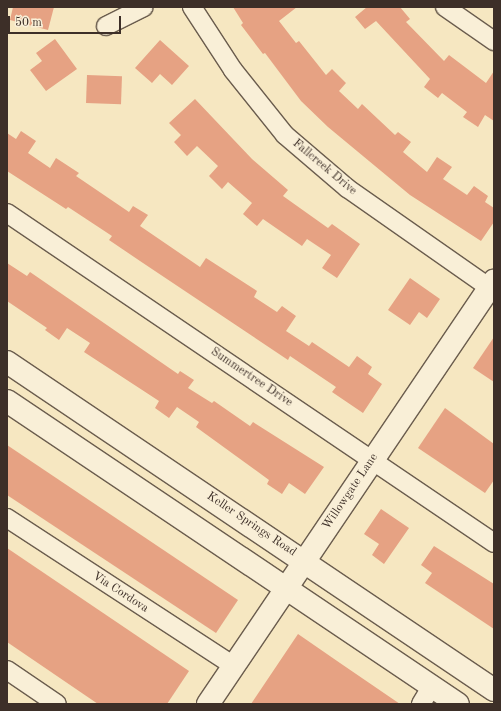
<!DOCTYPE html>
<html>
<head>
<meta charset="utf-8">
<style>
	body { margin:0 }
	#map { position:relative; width:501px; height:711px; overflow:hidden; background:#f6e7c1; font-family:"Old Standard TT",serif }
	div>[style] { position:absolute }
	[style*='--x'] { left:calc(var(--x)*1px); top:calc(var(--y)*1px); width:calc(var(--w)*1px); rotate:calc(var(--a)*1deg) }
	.building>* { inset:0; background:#e6a283; transform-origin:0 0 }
	.roads { filter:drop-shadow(1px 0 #6b5d4e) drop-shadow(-1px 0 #6b5d4e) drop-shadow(0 1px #6b5d4e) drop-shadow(0 -1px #6b5d4e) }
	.street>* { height:18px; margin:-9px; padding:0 9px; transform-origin:9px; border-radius:9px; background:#f9efd7 }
	.secondary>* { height:22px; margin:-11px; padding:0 11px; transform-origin:11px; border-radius:11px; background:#f9efd7 }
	span { translate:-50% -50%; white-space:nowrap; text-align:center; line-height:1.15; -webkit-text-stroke:3px #f9efd7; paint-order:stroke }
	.street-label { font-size:12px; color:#3d2f28 }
	.frame { position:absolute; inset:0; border:8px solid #3d2f28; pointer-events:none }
	.scale { position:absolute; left:8px; top:16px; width:113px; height:18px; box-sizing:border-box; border:2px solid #3d2f28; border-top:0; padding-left:5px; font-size:12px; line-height:14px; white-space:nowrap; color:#3d2f28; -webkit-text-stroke:3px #f9efd7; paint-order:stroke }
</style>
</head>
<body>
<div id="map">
	<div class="building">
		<i style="clip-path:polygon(13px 7px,54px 7px,48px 30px,10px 20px)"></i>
		<i style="clip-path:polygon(233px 7px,297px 7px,279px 21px,296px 43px,299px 41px,326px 75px,332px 69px,346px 83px,339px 91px,358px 109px,362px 104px,395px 135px,398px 132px,411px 142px,403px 152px,427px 172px,437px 157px,452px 167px,443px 179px,467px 195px,474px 186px,488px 196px,485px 202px,494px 208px,494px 222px,481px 241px,410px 195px,328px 127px,301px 101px,265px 53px,263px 54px,241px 25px,243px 23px)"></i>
		<i style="clip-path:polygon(367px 7px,400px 7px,410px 19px,406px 22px,444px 61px,449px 55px,486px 83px,494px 71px,494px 121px,485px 115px,478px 127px,463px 117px,467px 112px,442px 93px,438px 98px,424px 87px,430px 79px,376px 21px,365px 29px,355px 17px)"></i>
		<i style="clip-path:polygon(55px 39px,77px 69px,46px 91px,30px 70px,42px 61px,36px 53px)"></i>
		<i style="clip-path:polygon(160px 40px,189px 66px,172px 85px,160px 74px,152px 83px,135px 68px)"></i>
		<i style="left:87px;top:75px;width:35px;height:28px;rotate:2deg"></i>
		<i style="clip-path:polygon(195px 99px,252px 159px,288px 190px,283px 196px,328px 228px,332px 224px,360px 244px,337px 278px,322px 268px,331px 255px,307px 239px,302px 246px,263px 219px,257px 226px,243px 214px,252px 203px,228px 182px,222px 189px,209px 176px,218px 166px,197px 146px,187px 156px,174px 142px,181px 135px,169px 123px)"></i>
		<i style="clip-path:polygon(21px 131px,36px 141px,28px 153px,50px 168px,56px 158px,79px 173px,76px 176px,129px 212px,133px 206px,148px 215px,140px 226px,200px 267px,206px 258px,257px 291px,254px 297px,277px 312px,282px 306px,296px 316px,286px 331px,309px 346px,312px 342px,349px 367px,357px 356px,372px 367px,368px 374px,382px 384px,363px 413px,332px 392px,336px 387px,290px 356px,288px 360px,140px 261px,109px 240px,112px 236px,68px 207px,66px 209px,7px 171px,7px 133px,16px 139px)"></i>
		<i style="clip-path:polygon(7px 263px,27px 276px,30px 272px,178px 374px,180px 371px,194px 380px,188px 388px,212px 403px,214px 401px,250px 426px,253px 422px,324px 467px,305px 494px,289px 483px,282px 494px,267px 484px,269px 480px,196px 427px,199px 422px,177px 407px,169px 418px,155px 408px,159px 401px,84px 352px,90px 343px,67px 328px,59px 340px,45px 330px,47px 328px,7px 301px)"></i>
		<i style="clip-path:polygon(410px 278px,440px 299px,427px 318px,419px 312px,410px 325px,388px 310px)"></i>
		<i style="clip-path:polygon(494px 337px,494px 382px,473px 368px)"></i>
		<i style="clip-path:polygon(445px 408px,494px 444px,494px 480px,485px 493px,418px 448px)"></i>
		<i style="clip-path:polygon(7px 445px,238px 600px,216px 633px,7px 495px)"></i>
		<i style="clip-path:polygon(381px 509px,409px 528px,384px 564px,372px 555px,379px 544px,364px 534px)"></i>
		<i style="clip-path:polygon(434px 546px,494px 584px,494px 629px,425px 583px,432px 573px,421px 565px)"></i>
		<i style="clip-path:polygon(7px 548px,189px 671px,167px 704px,98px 704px,7px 642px)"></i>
		<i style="clip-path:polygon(298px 634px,340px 663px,400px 704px,251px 704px)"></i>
	</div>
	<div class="roads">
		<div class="street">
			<i style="--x:192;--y:7;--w:75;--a:56.9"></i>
			<i style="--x:233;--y:70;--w:83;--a:51.3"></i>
			<i style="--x:285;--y:135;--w:82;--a:40.5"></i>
			<i style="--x:347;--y:188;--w:179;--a:35"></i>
			<i style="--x:445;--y:7;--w:60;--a:34.8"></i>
			<i style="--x:106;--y:26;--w:42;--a:-26.6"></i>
			<i style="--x:7;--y:213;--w:588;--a:34.12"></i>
			<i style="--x:7;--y:518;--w:271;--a:33.1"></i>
			<i style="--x:7;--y:670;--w:60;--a:34.2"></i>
			<i style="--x:421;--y:704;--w:21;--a:-59"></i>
		</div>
		<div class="secondary">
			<i style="--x:7;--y:362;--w:587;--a:33.96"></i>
			<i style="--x:7;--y:401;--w:543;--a:33.89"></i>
			<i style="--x:208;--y:704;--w:511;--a:-55.94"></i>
		</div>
	</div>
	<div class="street-label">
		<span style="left:324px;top:168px;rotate:40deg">Fallcreek Drive</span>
		<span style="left:251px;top:378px;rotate:34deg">Summertree Drive</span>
		<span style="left:351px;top:492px;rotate:-56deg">Willowgate Lane</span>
		<span style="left:251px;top:525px;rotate:34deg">Keller Springs Road</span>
		<span style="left:120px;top:593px;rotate:33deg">Via Cordova</span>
	</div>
	<div class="frame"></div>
	<div class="scale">50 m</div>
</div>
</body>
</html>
